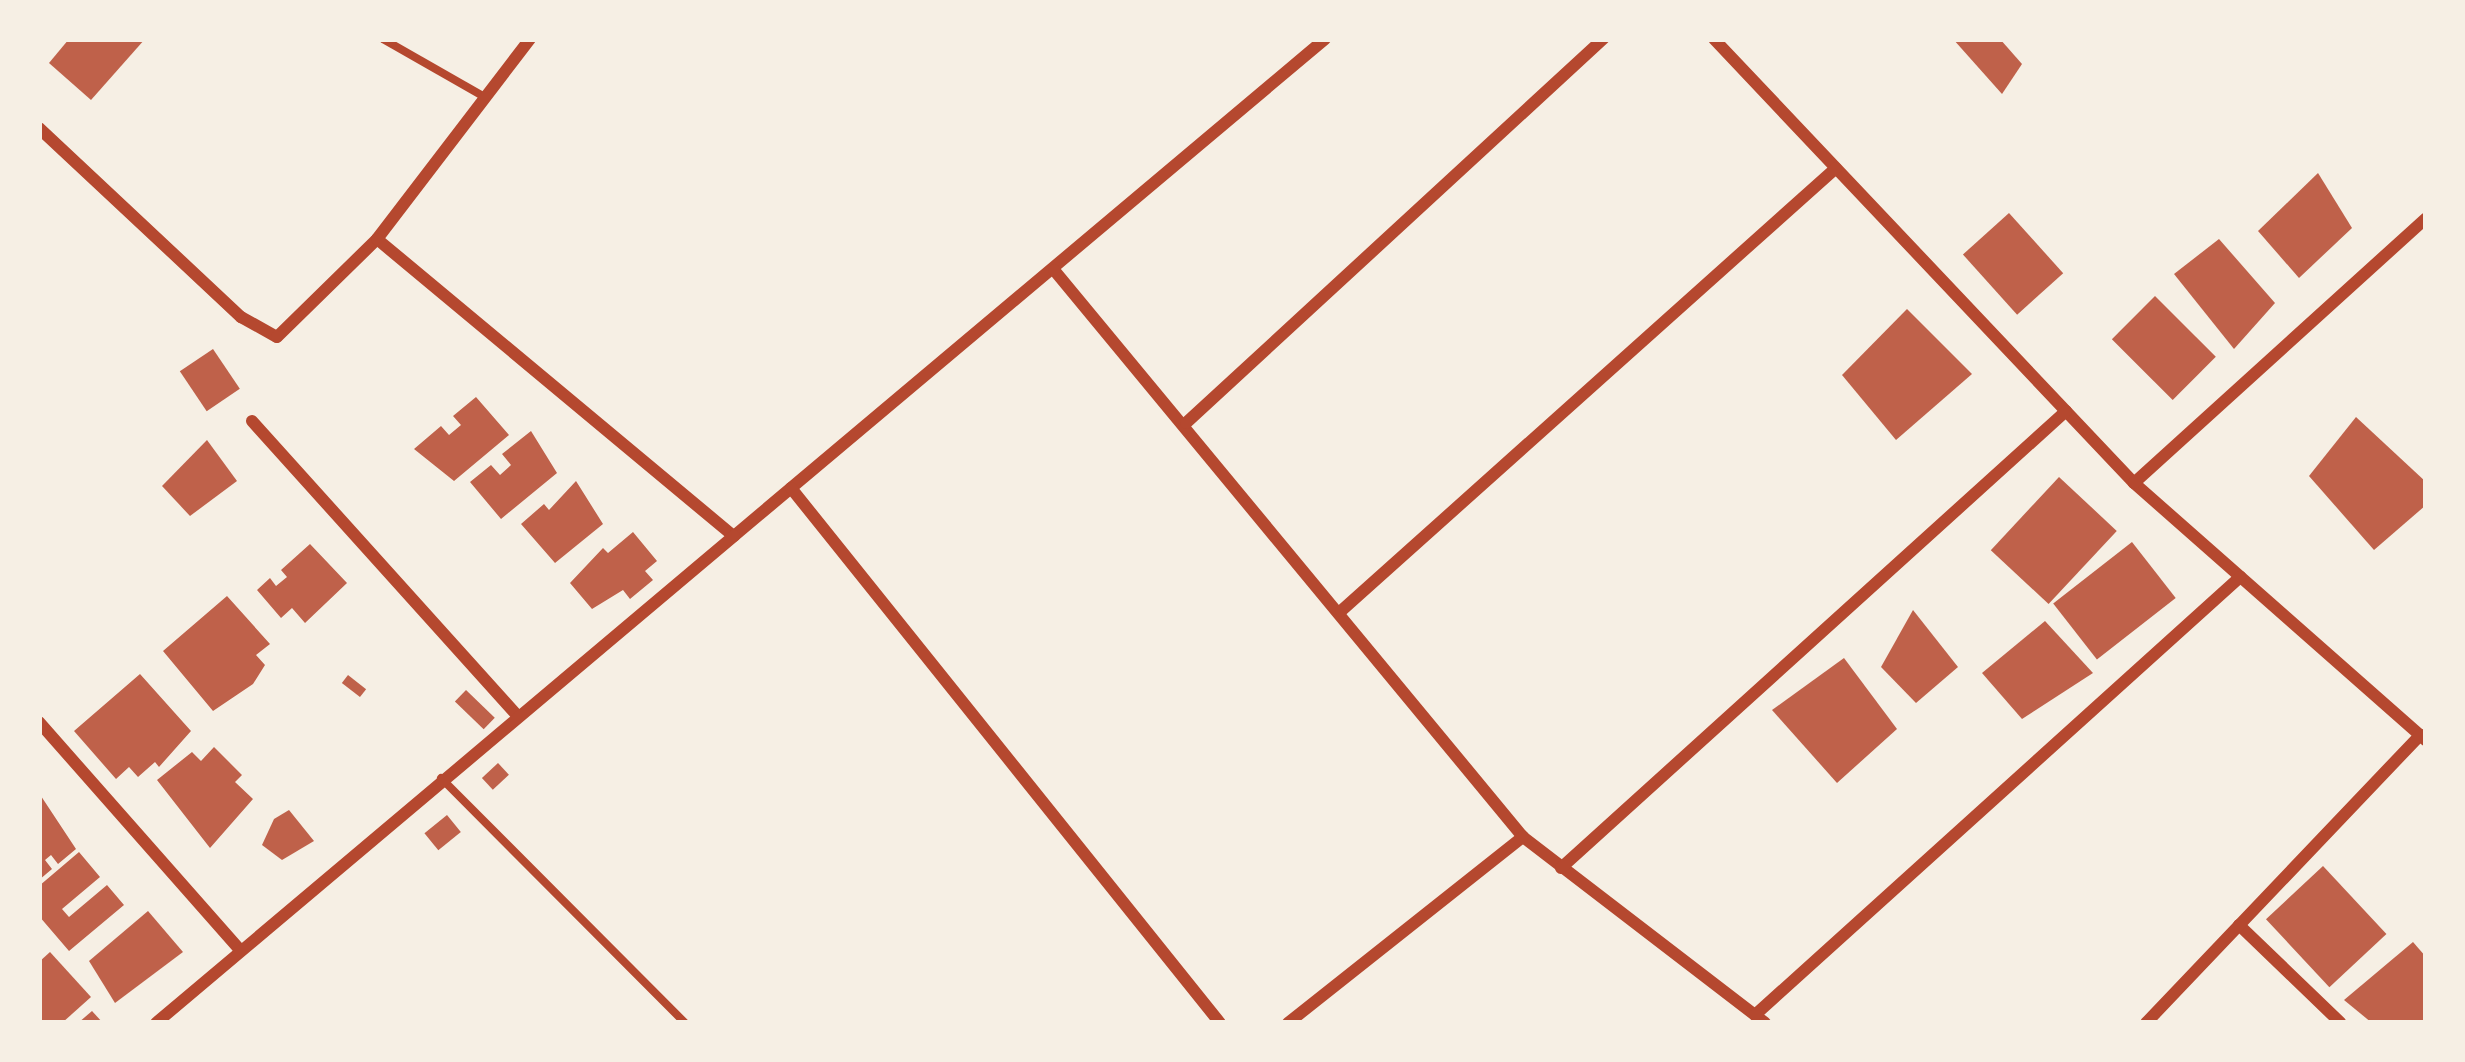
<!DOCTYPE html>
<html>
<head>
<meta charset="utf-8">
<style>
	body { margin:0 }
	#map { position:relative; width:2465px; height:1062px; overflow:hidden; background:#f6efe4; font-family:Inter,sans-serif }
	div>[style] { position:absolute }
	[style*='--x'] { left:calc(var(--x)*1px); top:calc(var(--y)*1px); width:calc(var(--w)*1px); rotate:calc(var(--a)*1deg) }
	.building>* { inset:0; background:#bf614a; transform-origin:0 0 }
	.service>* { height:8px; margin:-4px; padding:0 4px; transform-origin:4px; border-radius:4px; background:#b5482f }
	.minor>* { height:12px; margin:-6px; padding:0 6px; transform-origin:6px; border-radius:6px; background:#b5482f }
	span { translate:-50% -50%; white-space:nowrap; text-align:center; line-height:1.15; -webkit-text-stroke:10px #f6efe4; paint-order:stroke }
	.frame { position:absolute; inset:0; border:42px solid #f6efe4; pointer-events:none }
</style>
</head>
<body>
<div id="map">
	<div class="building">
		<i style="clip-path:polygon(69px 39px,145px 39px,91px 100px,49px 63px)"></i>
		<i style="clip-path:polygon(1953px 39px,2000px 39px,2022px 64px,2002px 94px)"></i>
		<i style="clip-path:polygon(2318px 173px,2352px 228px,2299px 278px,2258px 231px)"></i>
		<i style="left:2009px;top:213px;width:81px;height:62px;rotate:48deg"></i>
		<i style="clip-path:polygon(2219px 239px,2275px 303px,2234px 349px,2174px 274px)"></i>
		<i style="left:2155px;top:296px;width:86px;height:61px;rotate:45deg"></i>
		<i style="clip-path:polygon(1907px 309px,1972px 374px,1896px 440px,1842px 375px)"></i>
		<i style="left:213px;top:349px;width:48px;height:40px;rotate:56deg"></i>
		<i style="clip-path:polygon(476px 397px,509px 435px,454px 481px,414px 449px,441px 426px,449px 435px,461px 425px,453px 416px)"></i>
		<i style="clip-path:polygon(2356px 417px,2426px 482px,2426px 505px,2374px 550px,2309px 476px)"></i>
		<i style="clip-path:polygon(531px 431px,557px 473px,501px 519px,470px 482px,491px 465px,500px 475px,511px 465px,502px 454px)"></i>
		<i style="clip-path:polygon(207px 440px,237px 481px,190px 516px,162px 486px)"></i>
		<i style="left:2059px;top:477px;width:79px;height:100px;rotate:43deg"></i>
		<i style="clip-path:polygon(576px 481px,603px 524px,555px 563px,521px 524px,544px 504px,549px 510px)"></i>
		<i style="clip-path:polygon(633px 532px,657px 561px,645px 571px,653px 580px,630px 599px,623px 590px,592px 609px,570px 583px,603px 548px,608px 553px)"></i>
		<i style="left:2132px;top:542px;width:71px;height:100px;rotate:52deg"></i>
		<i style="clip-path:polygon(310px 544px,347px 583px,305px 623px,292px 608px,281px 618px,257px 590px,270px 578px,276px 586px,287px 577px,281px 570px)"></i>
		<i style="clip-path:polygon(227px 596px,270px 644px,256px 655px,265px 665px,253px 684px,213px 711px,163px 651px)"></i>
		<i style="clip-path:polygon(1913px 610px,1958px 667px,1916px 703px,1881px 667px)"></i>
		<i style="clip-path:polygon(2045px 621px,2093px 673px,2022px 719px,1982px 673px)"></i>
		<i style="clip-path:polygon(1844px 658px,1897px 729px,1837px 783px,1772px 710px)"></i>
		<i style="clip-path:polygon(140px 674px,191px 731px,159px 767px,155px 762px,138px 777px,129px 767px,116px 779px,74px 731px)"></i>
		<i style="left:348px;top:675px;width:23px;height:10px;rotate:38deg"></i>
		<i style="left:466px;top:690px;width:40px;height:16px;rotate:44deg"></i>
		<i style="clip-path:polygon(214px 747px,242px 775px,235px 782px,253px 799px,210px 848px,157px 780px,192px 752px,201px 761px)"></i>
		<i style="left:498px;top:763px;width:16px;height:22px;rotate:47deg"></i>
		<i style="clip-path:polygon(39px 793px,76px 849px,58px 864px,51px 855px,45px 860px,52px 869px,39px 880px)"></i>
		<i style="clip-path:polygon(289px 810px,314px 841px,282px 860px,262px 845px,274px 819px)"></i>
		<i style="left:447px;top:815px;width:22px;height:29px;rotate:51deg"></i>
		<i style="clip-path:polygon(79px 852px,100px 877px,62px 909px,69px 917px,107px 885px,124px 905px,69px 951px,39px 916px,39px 886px)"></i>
		<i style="left:2323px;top:866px;width:93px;height:78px;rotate:47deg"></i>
		<i style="clip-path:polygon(148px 911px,183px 952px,115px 1003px,89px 961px)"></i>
		<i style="clip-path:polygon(2413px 942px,2426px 957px,2426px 1022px,2372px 1023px,2344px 1000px)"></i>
		<i style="clip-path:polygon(50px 952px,91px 997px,62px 1023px,39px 1023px,39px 962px)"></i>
		<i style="clip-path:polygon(92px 1011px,103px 1023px,78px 1023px)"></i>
	</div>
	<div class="service">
		<i style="--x:383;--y:39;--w:115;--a:29.7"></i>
		<i style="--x:441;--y:778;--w:346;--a:45.1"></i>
	</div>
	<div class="minor">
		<i style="--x:1714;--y:39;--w:611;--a:46.59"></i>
		<i style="--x:2134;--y:483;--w:389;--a:41.4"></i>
		<i style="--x:39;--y:128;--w:277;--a:43.1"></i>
		<i style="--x:241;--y:317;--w:41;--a:29.1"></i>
		<i style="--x:277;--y:337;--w:140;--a:-44.4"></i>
		<i style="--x:377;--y:239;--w:252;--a:-52.6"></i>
		<i style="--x:377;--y:239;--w:464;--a:39.8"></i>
		<i style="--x:734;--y:536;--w:772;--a:-40.06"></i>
		<i style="--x:1054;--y:270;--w:736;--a:50.4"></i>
		<i style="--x:1523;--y:837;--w:305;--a:37.5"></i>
		<i style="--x:252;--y:421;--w:393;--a:48"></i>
		<i style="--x:1186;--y:423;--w:567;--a:-42.64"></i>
		<i style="--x:2134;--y:483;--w:394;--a:-42.2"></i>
		<i style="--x:791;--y:488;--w:686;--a:51.27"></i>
		<i style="--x:1341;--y:611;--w:664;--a:-41.83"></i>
		<i style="--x:39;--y:722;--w:304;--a:48.6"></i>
		<i style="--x:1561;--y:868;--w:681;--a:-42.14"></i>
		<i style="--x:2239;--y:925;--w:141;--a:43.9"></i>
		<i style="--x:1755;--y:1015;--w:654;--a:-42.08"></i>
		<i style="--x:156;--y:1023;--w:756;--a:-40.12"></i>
		<i style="--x:1288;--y:1023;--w:300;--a:-38.4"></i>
		<i style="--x:2146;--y:1023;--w:398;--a:-46.4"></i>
	</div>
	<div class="frame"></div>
</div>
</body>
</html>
